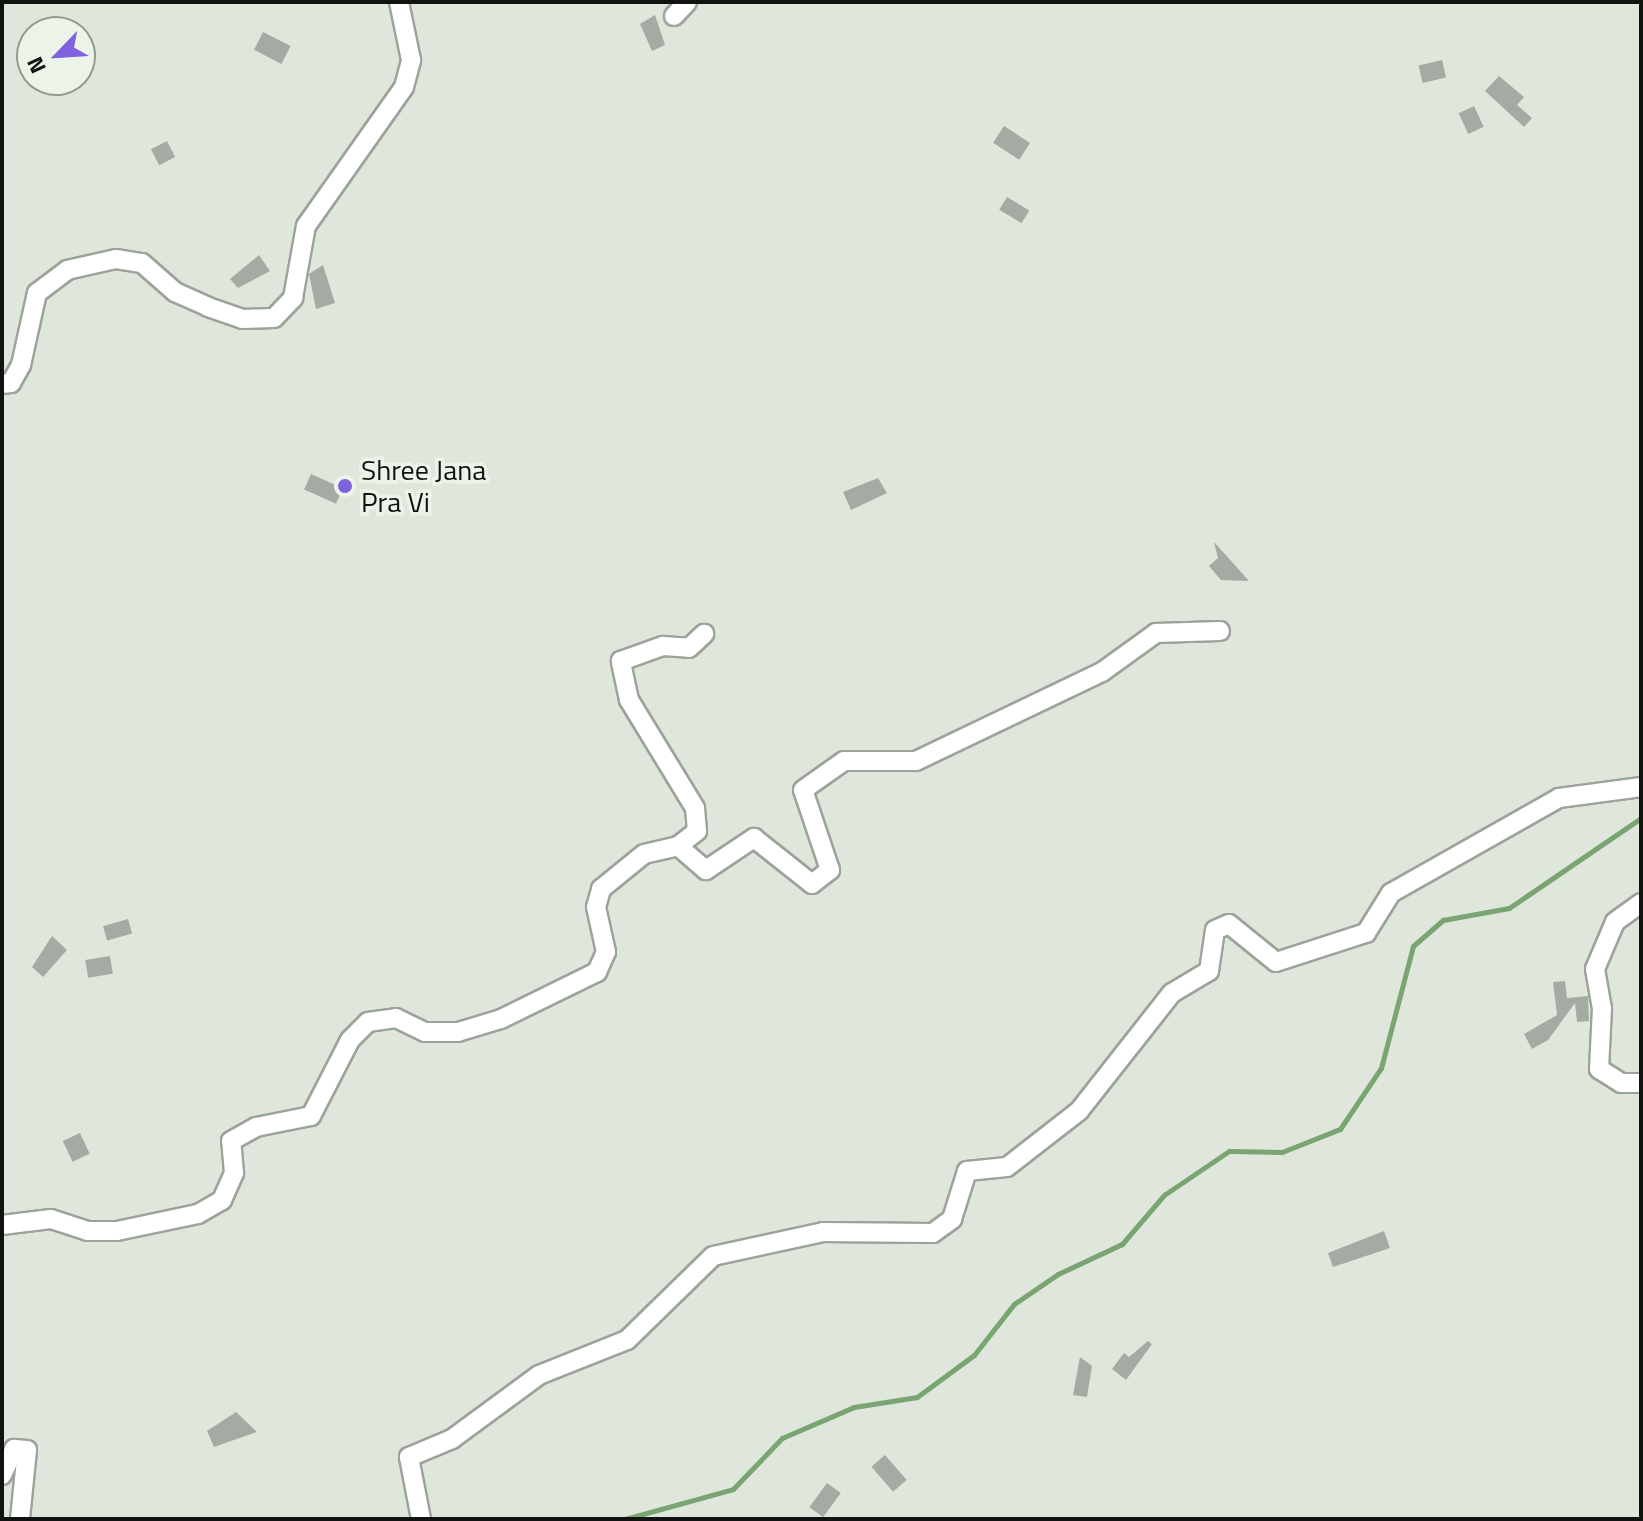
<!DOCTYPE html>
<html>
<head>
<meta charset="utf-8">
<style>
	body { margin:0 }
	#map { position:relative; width:1643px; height:1521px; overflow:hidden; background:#dfe7dd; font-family:"Titillium Web",sans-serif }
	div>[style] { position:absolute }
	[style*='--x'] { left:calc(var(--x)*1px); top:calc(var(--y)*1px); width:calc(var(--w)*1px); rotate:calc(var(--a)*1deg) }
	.stream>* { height:5px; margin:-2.5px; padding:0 2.5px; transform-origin:2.5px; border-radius:2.5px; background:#7aa472 }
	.building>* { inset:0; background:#a4aba2; transform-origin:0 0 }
	.roads { filter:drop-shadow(2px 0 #9ca39a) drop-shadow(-2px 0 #9ca39a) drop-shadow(0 2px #9ca39a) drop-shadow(0 -2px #9ca39a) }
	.street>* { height:18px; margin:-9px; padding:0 9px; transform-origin:9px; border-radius:9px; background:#fff }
	.dots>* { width:22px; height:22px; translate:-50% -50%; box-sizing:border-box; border:4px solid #ecf4ea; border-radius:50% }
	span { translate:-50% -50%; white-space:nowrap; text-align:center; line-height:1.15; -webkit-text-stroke:7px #ecf4ea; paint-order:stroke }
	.poi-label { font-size:28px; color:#10130f }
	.left { translate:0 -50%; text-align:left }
	.frame { position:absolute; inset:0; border:4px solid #10130f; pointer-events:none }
	.north { position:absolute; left:16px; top:16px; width:80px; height:80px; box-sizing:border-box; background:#ecf4ea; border:2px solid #949a92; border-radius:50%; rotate:245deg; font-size:22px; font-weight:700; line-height:32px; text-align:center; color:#10130f }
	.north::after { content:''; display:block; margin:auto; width:28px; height:36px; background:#7f62dd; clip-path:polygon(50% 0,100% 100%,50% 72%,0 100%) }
</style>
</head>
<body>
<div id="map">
	<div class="stream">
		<i style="--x:625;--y:1519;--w:112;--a:-15.5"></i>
		<i style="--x:733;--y:1489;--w:71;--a:-46.1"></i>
		<i style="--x:782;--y:1438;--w:78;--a:-23.3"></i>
		<i style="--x:854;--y:1407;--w:64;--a:-9"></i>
		<i style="--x:917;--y:1397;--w:71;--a:-36.4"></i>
		<i style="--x:974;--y:1355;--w:65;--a:-51.9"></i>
		<i style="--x:1014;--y:1304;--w:53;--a:-34.3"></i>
		<i style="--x:1058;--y:1274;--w:71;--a:-25.1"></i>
		<i style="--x:1122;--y:1244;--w:65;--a:-49.4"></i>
		<i style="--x:1164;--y:1195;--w:78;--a:-34.1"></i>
		<i style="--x:1229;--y:1151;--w:53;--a:1.1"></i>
		<i style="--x:1282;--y:1152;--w:62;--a:-21.6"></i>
		<i style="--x:1340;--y:1129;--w:73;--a:-56.1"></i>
		<i style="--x:1381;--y:1068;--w:126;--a:-75.3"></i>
		<i style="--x:1413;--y:946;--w:40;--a:-41"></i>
		<i style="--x:1443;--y:920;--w:67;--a:-10.3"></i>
		<i style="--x:1509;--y:908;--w:160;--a:-34.3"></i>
	</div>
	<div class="building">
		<i style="clip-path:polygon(655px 15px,665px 45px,652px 51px,640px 24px)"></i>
		<i style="left:263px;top:32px;width:31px;height:20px;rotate:27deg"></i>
		<i style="left:1442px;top:60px;width:18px;height:24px;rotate:77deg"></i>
		<i style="clip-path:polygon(1499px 76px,1524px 97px,1517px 105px,1532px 118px,1524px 127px,1485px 91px)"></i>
		<i style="left:1474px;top:106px;width:23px;height:17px;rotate:65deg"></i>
		<i style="left:1004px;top:126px;width:31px;height:20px;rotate:33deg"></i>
		<i style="left:167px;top:141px;width:18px;height:18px;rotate:63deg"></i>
		<i style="left:1007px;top:197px;width:26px;height:15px;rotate:31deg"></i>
		<i style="clip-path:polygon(259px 255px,270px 271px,238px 288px,230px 279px)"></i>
		<i style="clip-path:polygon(323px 265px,335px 303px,316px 309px,309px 274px)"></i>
		<i style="left:311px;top:474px;width:35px;height:17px;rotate:24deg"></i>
		<i style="clip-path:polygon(878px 478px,887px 493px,851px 510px,843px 492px)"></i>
		<i style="clip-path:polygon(1214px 542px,1224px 553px,1249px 581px,1221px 580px,1209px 566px,1218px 558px)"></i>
		<i style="left:128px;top:919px;width:15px;height:26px;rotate:74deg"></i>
		<i style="clip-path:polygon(52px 936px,67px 950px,43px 977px,32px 967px)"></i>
		<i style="left:110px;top:956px;width:18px;height:25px;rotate:81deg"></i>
		<i style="clip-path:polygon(1565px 981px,1567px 998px,1588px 996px,1589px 1021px,1577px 1022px,1575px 1003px,1548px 1040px,1532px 1049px,1524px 1034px,1557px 1015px,1553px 982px)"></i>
		<i style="left:80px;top:1133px;width:23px;height:19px;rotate:65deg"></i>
		<i style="clip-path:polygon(1384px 1231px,1390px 1248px,1333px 1267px,1328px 1253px)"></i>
		<i style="clip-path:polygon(1148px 1341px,1152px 1344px,1126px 1380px,1112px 1369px,1124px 1353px,1129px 1357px)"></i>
		<i style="clip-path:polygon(1080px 1357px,1092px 1366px,1087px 1397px,1073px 1395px)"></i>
		<i style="clip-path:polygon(236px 1412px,257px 1432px,214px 1447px,207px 1431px)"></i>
		<i style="left:885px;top:1455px;width:33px;height:18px;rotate:49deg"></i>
		<i style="left:827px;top:1483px;width:17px;height:30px;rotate:36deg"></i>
	</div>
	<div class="roads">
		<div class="street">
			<i style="--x:674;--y:16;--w:19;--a:-47"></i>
			<i style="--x:2;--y:384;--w:9;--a:-6"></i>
			<i style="--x:11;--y:383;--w:21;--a:-61"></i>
			<i style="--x:21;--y:365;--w:74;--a:-77.5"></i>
			<i style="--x:37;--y:293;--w:38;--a:-37"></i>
			<i style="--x:67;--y:270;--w:50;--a:-12.7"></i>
			<i style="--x:116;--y:259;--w:26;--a:9"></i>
			<i style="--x:142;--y:263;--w:44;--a:41.3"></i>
			<i style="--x:175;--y:292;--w:36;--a:24"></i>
			<i style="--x:208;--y:307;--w:36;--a:19"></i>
			<i style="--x:242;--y:319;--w:32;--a:-2"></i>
			<i style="--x:274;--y:318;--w:28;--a:-46"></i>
			<i style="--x:293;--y:298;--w:73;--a:-79.8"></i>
			<i style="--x:306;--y:226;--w:170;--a:-54.8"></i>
			<i style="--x:404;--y:87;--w:28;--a:-75"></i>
			<i style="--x:411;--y:60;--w:59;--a:-101.7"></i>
			<i style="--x:678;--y:846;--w:37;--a:41"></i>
			<i style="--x:706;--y:870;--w:58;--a:-33.7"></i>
			<i style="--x:754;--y:838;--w:74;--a:38.4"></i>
			<i style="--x:812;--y:884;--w:23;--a:-38"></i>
			<i style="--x:830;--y:870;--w:84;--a:-108.6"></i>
			<i style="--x:803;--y:790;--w:50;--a:-35.3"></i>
			<i style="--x:844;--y:761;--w:72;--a:0"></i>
			<i style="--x:916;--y:761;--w:206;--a:-25.6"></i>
			<i style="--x:1102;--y:672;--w:67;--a:-35.8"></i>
			<i style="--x:1156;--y:633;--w:64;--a:-1.8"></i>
			<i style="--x:1641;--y:903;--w:32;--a:144"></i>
			<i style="--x:1615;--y:922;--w:51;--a:113.1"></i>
			<i style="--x:1595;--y:969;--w:40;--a:80"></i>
			<i style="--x:1602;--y:1008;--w:61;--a:92.8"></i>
			<i style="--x:1599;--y:1069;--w:26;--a:32"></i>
			<i style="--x:1621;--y:1083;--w:20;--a:0"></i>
			<i style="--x:2;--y:1225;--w:49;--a:-7"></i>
			<i style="--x:51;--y:1219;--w:38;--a:18"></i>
			<i style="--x:87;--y:1231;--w:30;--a:0"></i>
			<i style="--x:117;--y:1231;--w:83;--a:-11.9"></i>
			<i style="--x:198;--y:1214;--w:28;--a:-30"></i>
			<i style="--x:222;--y:1200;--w:30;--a:-66"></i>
			<i style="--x:234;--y:1173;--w:32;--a:-95"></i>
			<i style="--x:231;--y:1141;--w:29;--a:-29"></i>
			<i style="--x:256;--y:1127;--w:56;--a:-11.3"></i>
			<i style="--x:311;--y:1116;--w:85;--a:-62.8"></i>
			<i style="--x:350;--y:1040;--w:25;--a:-45"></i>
			<i style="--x:368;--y:1022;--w:28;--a:-8"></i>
			<i style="--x:396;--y:1018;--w:32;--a:26"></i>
			<i style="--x:425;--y:1032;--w:33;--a:0"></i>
			<i style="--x:458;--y:1032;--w:45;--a:-16.8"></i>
			<i style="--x:501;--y:1019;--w:107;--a:-26.1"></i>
			<i style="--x:597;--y:972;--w:22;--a:-66"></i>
			<i style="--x:606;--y:952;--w:46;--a:-102.5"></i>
			<i style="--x:596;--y:907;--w:19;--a:-74"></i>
			<i style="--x:601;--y:889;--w:55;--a:-39.1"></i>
			<i style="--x:644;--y:854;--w:35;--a:-13"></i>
			<i style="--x:678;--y:846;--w:24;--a:-38"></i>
			<i style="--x:697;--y:831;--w:23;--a:-95"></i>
			<i style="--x:695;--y:808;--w:127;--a:-121.4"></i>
			<i style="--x:629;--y:700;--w:40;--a:-102"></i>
			<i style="--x:621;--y:661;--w:45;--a:-19.7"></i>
			<i style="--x:663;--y:646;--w:26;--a:4"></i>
			<i style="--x:689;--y:648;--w:21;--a:-43"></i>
			<i style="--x:2;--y:1475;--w:29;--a:-65"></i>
			<i style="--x:14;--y:1449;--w:13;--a:4"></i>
			<i style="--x:27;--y:1450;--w:69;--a:95.8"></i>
			<i style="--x:421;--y:1519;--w:63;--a:-101"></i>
			<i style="--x:409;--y:1457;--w:47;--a:-22.7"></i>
			<i style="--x:452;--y:1439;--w:108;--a:-36.3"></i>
			<i style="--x:539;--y:1375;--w:95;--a:-21.7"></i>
			<i style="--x:627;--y:1340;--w:120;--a:-44.3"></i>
			<i style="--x:713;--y:1256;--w:113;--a:-12.3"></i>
			<i style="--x:823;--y:1232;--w:110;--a:0.5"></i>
			<i style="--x:933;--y:1233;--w:24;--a:-36"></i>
			<i style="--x:952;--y:1219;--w:50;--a:-72.6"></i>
			<i style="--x:967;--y:1171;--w:40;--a:-5.7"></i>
			<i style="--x:1007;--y:1167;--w:91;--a:-37.9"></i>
			<i style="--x:1079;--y:1111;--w:150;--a:-51.8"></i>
			<i style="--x:1172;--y:993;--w:43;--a:-30.7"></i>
			<i style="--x:1209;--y:971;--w:41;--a:-81.7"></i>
			<i style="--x:1215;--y:930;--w:15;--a:-23"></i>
			<i style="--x:1229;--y:924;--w:60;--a:39"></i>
			<i style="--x:1276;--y:962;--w:95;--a:-17.9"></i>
			<i style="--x:1366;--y:933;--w:47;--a:-58"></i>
			<i style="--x:1391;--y:893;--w:193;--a:-29.5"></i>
			<i style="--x:1559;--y:798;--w:83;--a:-7.6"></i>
		</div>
	</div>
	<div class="dots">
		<i style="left:345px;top:486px;background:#7f62dd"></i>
	</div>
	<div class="poi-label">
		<span class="left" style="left:361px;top:486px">Shree Jana<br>Pra Vi</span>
	</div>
	<div class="frame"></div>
	<div class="north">N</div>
</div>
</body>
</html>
